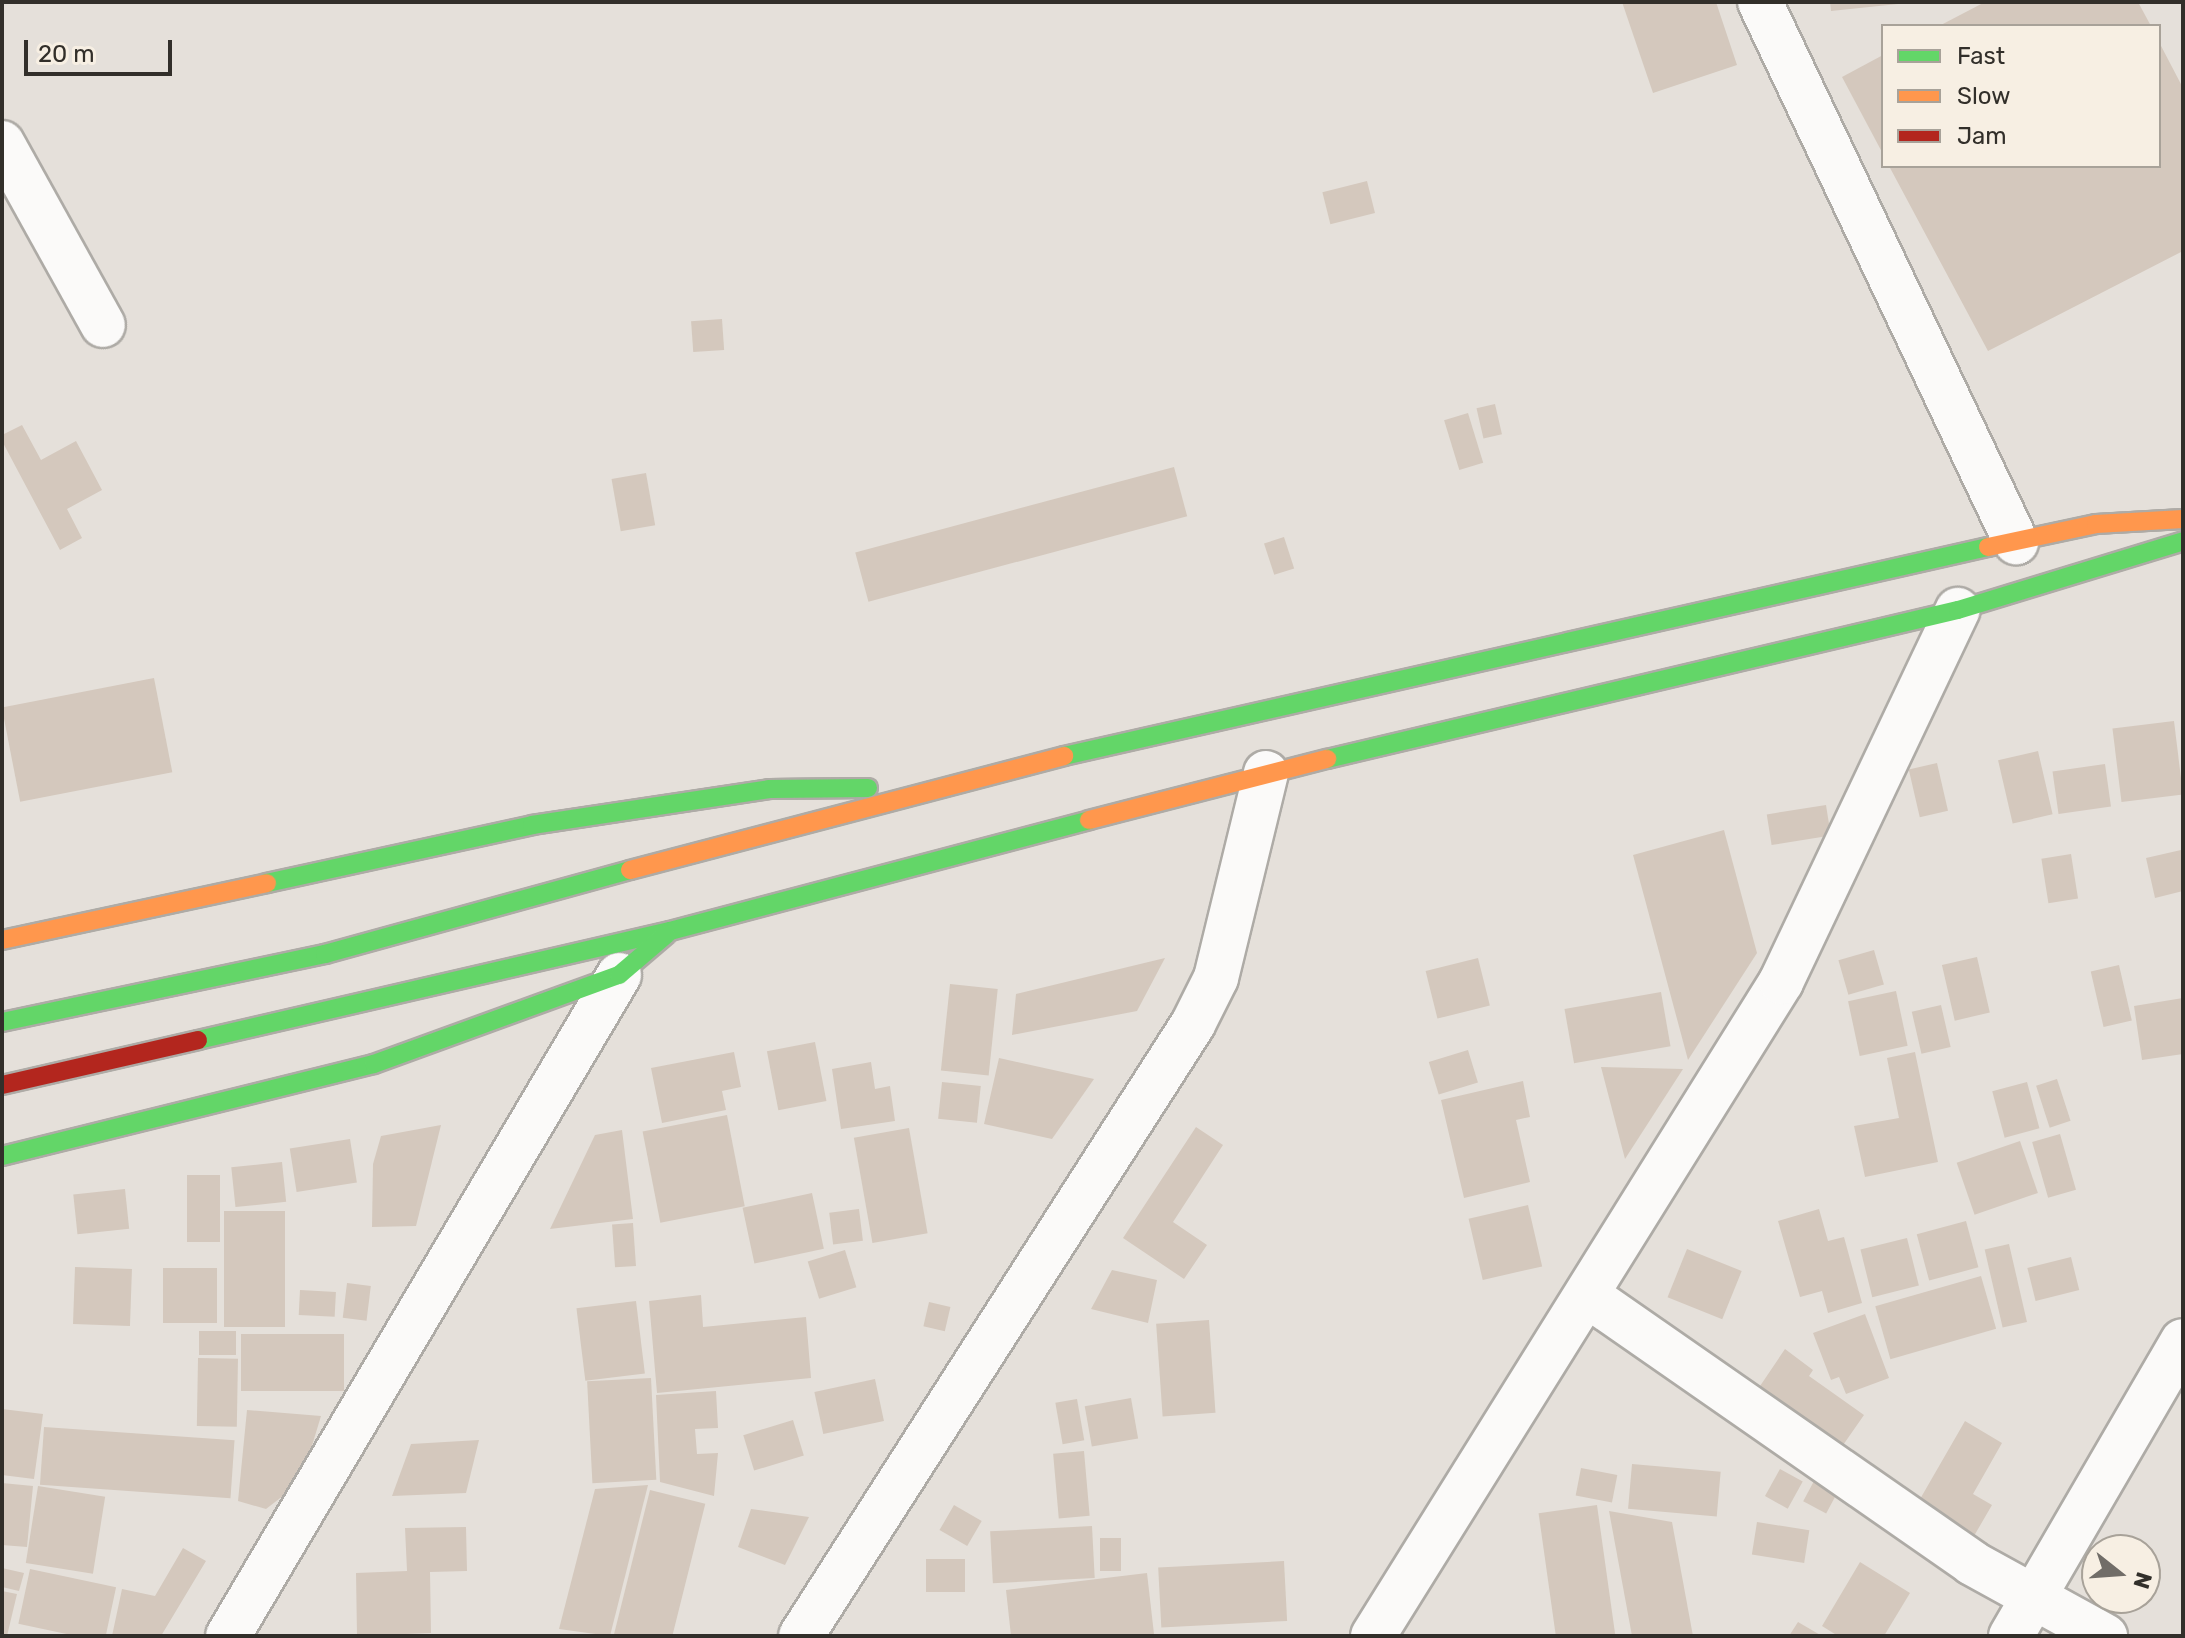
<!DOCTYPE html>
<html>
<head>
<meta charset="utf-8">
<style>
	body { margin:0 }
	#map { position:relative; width:2185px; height:1638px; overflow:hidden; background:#e5e0da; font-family:Rubik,sans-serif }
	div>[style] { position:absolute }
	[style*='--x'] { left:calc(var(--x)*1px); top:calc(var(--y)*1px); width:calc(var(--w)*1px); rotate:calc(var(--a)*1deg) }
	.building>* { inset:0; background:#d4c8bd; transform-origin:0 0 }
	.roads { filter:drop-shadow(2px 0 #aeaba6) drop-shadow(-2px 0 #aeaba6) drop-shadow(0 2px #aeaba6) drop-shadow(0 -2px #aeaba6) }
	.street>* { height:44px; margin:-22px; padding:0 22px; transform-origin:22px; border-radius:22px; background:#fbfaf9 }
	.fast>* { height:18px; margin:-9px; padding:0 9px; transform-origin:9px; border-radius:9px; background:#63d668 }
	.slow>* { height:18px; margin:-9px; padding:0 9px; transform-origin:9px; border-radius:9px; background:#ff974d }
	.jam>* { height:18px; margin:-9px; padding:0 9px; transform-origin:9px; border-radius:9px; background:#b3261e }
	span { translate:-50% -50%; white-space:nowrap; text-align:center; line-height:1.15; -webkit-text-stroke:6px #f7efe3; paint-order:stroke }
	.frame { position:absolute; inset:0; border:4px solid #322f2a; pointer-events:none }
	.legend { position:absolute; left:1881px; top:24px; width:280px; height:144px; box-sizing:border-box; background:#f7efe3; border:2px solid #a8a299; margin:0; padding:10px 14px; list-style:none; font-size:24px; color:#322f2a }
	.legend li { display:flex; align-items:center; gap:16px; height:40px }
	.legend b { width:40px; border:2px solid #a8a299 }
	.north { position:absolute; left:2081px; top:1534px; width:80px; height:80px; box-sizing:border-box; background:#f7efe3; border:2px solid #a8a299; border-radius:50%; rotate:107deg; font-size:22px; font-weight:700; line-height:32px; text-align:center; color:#322f2a }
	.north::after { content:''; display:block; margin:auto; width:28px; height:36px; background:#716d68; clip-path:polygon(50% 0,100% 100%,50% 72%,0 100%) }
	.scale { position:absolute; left:24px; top:40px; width:148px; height:36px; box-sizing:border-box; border:4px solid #322f2a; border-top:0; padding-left:10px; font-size:24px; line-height:28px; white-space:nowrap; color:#322f2a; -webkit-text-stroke:6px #f7efe3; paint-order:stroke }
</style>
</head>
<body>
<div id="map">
	<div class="building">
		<i style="clip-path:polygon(1622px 2px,1716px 2px,1737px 65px,1653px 93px)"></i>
		<i style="clip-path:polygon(1830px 2px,1898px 2px,1898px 4px,1831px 11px)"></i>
		<i style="clip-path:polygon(1985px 2px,2138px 2px,2151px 26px,1939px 26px)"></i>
		<i style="clip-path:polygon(2159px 42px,2183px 88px,2183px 251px,1988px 351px,1889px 166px,2159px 166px)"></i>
		<i style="clip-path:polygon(1883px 55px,1883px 154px,1842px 77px)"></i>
		<i style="left:1367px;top:181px;width:33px;height:46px;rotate:76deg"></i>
		<i style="left:722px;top:319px;width:31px;height:31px;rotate:86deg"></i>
		<i style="left:1495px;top:404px;width:31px;height:19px;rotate:77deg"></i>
		<i style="left:1468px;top:413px;width:52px;height:25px;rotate:73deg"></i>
		<i style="clip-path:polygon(22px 425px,41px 460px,76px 441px,102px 490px,67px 509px,82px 538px,60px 550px,2px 441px,2px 435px)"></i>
		<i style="left:1174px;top:467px;width:51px;height:330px;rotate:75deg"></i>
		<i style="left:646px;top:473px;width:53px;height:35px;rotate:80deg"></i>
		<i style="left:1284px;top:537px;width:33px;height:21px;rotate:72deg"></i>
		<i style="left:154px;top:678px;width:96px;height:155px;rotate:79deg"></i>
		<i style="left:2174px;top:721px;width:74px;height:62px;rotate:83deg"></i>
		<i style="left:2038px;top:751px;width:65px;height:41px;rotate:77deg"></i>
		<i style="left:1937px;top:763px;width:49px;height:29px;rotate:77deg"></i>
		<i style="left:2105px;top:764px;width:43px;height:53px;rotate:82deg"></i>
		<i style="left:1826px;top:805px;width:31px;height:60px;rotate:81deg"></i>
		<i style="clip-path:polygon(1724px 830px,1757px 953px,1688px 1060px,1633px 855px)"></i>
		<i style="clip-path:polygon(2181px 850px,2183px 891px,2155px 898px,2146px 858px)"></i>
		<i style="left:2071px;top:854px;width:45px;height:30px;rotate:81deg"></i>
		<i style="left:1874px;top:950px;width:36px;height:37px;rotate:74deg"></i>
		<i style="left:1977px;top:957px;width:57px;height:36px;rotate:77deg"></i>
		<i style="clip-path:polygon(1165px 958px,1137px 1011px,1012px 1035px,1016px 994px)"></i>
		<i style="left:1478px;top:958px;width:49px;height:54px;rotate:76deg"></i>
		<i style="left:2119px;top:965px;width:57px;height:29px;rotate:77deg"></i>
		<i style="left:950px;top:984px;width:48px;height:87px;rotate:6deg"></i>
		<i style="left:1896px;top:991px;width:56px;height:49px;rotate:78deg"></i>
		<i style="left:1661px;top:992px;width:55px;height:98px;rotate:80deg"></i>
		<i style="clip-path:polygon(2183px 998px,2183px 1054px,2142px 1060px,2134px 1006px)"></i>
		<i style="left:1941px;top:1005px;width:43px;height:30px;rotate:77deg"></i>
		<i style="left:815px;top:1042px;width:60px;height:49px;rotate:79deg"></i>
		<i style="left:1468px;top:1050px;width:34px;height:41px;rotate:73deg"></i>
		<i style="clip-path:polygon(734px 1052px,741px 1087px,722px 1091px,726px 1110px,662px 1123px,651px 1068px)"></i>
		<i style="clip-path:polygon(1915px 1052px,1938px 1162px,1865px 1177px,1854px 1126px,1899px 1118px,1887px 1058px)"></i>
		<i style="clip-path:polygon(999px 1058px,1094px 1079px,1052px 1139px,984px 1124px)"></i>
		<i style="clip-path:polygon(871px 1062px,875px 1089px,890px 1086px,895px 1121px,841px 1129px,832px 1069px)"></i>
		<i style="clip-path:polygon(1601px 1067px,1683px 1069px,1625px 1159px)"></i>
		<i style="left:2057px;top:1079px;width:44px;height:22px;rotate:72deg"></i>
		<i style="clip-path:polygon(1523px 1081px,1530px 1117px,1516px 1120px,1530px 1182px,1464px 1198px,1441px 1100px)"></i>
		<i style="left:942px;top:1082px;width:39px;height:37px;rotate:6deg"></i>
		<i style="left:2027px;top:1082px;width:48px;height:36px;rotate:75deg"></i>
		<i style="left:727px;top:1115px;width:93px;height:86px;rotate:79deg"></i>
		<i style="clip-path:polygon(441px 1125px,416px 1226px,372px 1227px,373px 1164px,381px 1136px)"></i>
		<i style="clip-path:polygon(1196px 1127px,1223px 1145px,1173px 1222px,1207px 1245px,1184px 1279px,1123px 1238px)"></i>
		<i style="left:909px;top:1128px;width:107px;height:56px;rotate:80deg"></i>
		<i style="clip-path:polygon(622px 1130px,633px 1219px,550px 1229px,595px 1135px)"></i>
		<i style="left:2060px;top:1134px;width:58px;height:29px;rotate:74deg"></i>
		<i style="left:350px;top:1139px;width:44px;height:61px;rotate:81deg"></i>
		<i style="left:2020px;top:1141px;width:55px;height:67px;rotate:71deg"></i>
		<i style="left:282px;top:1162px;width:40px;height:51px;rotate:84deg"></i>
		<i style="left:187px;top:1175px;width:33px;height:67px"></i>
		<i style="left:125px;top:1189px;width:40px;height:52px;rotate:84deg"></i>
		<i style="left:812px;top:1193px;width:57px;height:71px;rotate:78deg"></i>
		<i style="left:1528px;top:1205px;width:63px;height:61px;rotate:77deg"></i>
		<i style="left:859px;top:1209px;width:32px;height:30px;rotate:83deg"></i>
		<i style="clip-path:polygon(1819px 1209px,1828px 1241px,1844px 1237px,1862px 1303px,1828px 1313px,1822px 1291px,1800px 1297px,1778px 1221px)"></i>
		<i style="left:224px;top:1211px;width:61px;height:116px"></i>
		<i style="left:1966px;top:1221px;width:48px;height:51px;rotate:75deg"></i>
		<i style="left:633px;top:1223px;width:43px;height:21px;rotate:86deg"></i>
		<i style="left:1907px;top:1238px;width:49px;height:48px;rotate:76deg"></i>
		<i style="left:2009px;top:1244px;width:80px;height:25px;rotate:77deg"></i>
		<i style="left:1687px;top:1249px;width:59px;height:52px;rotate:22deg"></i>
		<i style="left:845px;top:1250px;width:39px;height:39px;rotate:73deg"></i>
		<i style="left:2071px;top:1257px;width:34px;height:45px;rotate:76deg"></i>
		<i style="left:75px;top:1267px;width:57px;height:57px;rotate:2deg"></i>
		<i style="left:163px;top:1268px;width:54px;height:55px"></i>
		<i style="clip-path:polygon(1112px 1270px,1157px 1280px,1148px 1323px,1091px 1309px)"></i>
		<i style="left:1981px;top:1276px;width:55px;height:110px;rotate:74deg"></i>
		<i style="left:347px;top:1283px;width:24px;height:35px;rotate:7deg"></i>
		<i style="left:300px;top:1290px;width:36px;height:25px;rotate:3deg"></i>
		<i style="clip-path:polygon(701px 1295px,703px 1327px,806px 1317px,811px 1378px,657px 1393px,649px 1301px)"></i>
		<i style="left:636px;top:1301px;width:73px;height:60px;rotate:83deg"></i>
		<i style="left:929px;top:1302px;width:22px;height:25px;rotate:13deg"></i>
		<i style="clip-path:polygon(1865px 1314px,1889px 1378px,1846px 1394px,1839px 1377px,1831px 1380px,1813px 1333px)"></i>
		<i style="left:1209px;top:1320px;width:93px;height:53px;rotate:86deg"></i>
		<i style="left:199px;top:1331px;width:37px;height:24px"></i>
		<i style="left:241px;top:1334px;width:103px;height:57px"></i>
		<i style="clip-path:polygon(1785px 1349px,1813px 1370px,1809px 1376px,1864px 1415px,1841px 1448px,1758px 1389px)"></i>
		<i style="left:198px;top:1358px;width:40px;height:68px;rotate:1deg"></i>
		<i style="left:651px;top:1378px;width:102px;height:64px;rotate:87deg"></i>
		<i style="left:875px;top:1379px;width:43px;height:62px;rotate:78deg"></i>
		<i style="clip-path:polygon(716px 1391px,718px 1428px,695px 1429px,697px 1454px,718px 1453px,714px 1496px,660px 1482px,656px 1395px)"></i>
		<i style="left:1131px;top:1398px;width:41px;height:47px;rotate:80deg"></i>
		<i style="left:1077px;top:1399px;width:42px;height:22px;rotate:80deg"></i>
		<i style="clip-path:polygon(2px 1409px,43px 1414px,34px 1479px,2px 1475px)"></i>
		<i style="clip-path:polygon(247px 1410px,321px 1416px,301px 1482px,266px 1509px,238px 1501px)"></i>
		<i style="left:793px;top:1420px;width:37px;height:52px;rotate:73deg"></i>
		<i style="clip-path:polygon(1965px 1421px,2002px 1443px,1973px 1494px,1992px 1505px,1974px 1536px,1912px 1513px)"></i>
		<i style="left:44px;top:1427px;width:191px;height:58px;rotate:4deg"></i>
		<i style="clip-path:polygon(479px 1440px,466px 1493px,392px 1496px,411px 1444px)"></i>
		<i style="left:1084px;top:1451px;width:65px;height:31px;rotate:85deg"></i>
		<i style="left:1632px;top:1464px;width:89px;height:45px;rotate:5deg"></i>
		<i style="left:1581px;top:1468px;width:37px;height:28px;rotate:11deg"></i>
		<i style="left:1780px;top:1469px;width:26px;height:31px;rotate:29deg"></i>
		<i style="left:1814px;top:1481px;width:26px;height:23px;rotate:28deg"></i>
		<i style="clip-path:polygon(2px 1483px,33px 1486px,27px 1547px,2px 1545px)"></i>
		<i style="clip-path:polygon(648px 1485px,610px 1636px,559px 1629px,595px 1489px)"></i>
		<i style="left:38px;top:1486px;width:68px;height:78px;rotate:9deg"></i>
		<i style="left:650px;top:1490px;width:57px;height:150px;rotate:14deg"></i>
		<i style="left:954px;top:1505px;width:32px;height:29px;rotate:30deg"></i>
		<i style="left:1597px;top:1505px;width:132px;height:59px;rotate:82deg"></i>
		<i style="clip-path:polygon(751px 1509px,809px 1517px,785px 1565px,738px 1547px)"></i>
		<i style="clip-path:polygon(1609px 1511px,1672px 1522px,1693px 1636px,1632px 1636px)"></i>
		<i style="left:1757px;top:1522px;width:53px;height:33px;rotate:9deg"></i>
		<i style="left:1092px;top:1526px;width:52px;height:102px;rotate:87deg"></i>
		<i style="clip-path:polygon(466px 1527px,467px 1571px,430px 1572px,431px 1633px,357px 1636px,356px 1573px,407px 1571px,405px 1528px)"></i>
		<i style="left:1121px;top:1538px;width:33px;height:21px;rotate:90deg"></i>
		<i style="clip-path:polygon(183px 1548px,206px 1561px,161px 1636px,112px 1636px,122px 1589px,155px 1596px)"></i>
		<i style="left:926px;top:1559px;width:39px;height:33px"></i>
		<i style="left:1284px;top:1561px;width:60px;height:126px;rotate:87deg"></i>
		<i style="clip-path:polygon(1860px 1562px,1910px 1593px,1884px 1636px,1838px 1636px,1822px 1626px)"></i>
		<i style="clip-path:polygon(2px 1568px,24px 1573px,19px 1591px,2px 1587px)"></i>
		<i style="left:30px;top:1569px;width:88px;height:56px;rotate:12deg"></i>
		<i style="clip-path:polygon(1147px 1573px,1154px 1634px,1011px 1636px,1006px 1590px)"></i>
		<i style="clip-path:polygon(2px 1591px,17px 1594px,7px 1636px,2px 1636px)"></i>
		<i style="clip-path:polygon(1798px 1622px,1822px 1636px,1789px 1636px)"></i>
	</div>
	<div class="roads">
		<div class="street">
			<i style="--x:1760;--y:2;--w:598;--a:64.64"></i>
			<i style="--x:2;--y:143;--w:208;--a:61"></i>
			<i style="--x:1587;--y:1295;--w:469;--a:34.8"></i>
			<i style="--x:1972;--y:1563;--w:152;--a:28.8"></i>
			<i style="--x:228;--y:1636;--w:768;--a:-59.39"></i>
			<i style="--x:801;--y:1636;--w:727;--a:-57.36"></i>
			<i style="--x:1193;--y:1024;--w:51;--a:-63.4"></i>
			<i style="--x:1216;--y:978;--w:211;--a:-76.3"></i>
			<i style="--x:1373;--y:1636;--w:771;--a:-58.04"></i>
			<i style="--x:1781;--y:982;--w:412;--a:-64.6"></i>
			<i style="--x:2011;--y:1636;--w:341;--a:-59.8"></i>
		</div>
		<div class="fast">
			<i style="--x:1064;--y:756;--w:947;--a:-12.75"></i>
			<i style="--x:1327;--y:759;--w:648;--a:-13.29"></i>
			<i style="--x:1958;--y:610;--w:235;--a:-17"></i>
			<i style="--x:267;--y:883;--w:271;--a:-12.3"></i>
			<i style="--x:532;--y:825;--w:240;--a:-8.6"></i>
			<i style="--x:769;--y:789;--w:99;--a:-0.6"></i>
			<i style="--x:2;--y:1022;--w:330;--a:-11.9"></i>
			<i style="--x:325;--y:954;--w:316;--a:-15.4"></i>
			<i style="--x:198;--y:1040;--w:484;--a:-13"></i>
			<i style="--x:670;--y:931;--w:433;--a:-14.8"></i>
			<i style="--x:2;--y:1156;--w:383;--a:-13.9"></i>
			<i style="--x:374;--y:1064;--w:261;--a:-20"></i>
			<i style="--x:619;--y:975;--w:62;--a:-40.4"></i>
		</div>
		<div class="slow">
			<i style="--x:1988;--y:547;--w:110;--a:-12"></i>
			<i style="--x:2096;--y:524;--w:87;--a:-3.3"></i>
			<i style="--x:1089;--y:820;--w:246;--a:-14.4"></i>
			<i style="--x:630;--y:870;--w:449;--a:-14.7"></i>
			<i style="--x:2;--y:940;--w:271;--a:-12.1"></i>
		</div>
		<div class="jam">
			<i style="--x:2;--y:1085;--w:201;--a:-12.9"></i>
		</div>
	</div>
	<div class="frame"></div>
	<ul class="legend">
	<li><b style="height:10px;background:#63d668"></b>Fast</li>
	<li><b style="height:10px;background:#ff974d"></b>Slow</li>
	<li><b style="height:10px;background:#b3261e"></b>Jam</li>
	</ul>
	<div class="north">N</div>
	<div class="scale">20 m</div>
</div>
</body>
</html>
